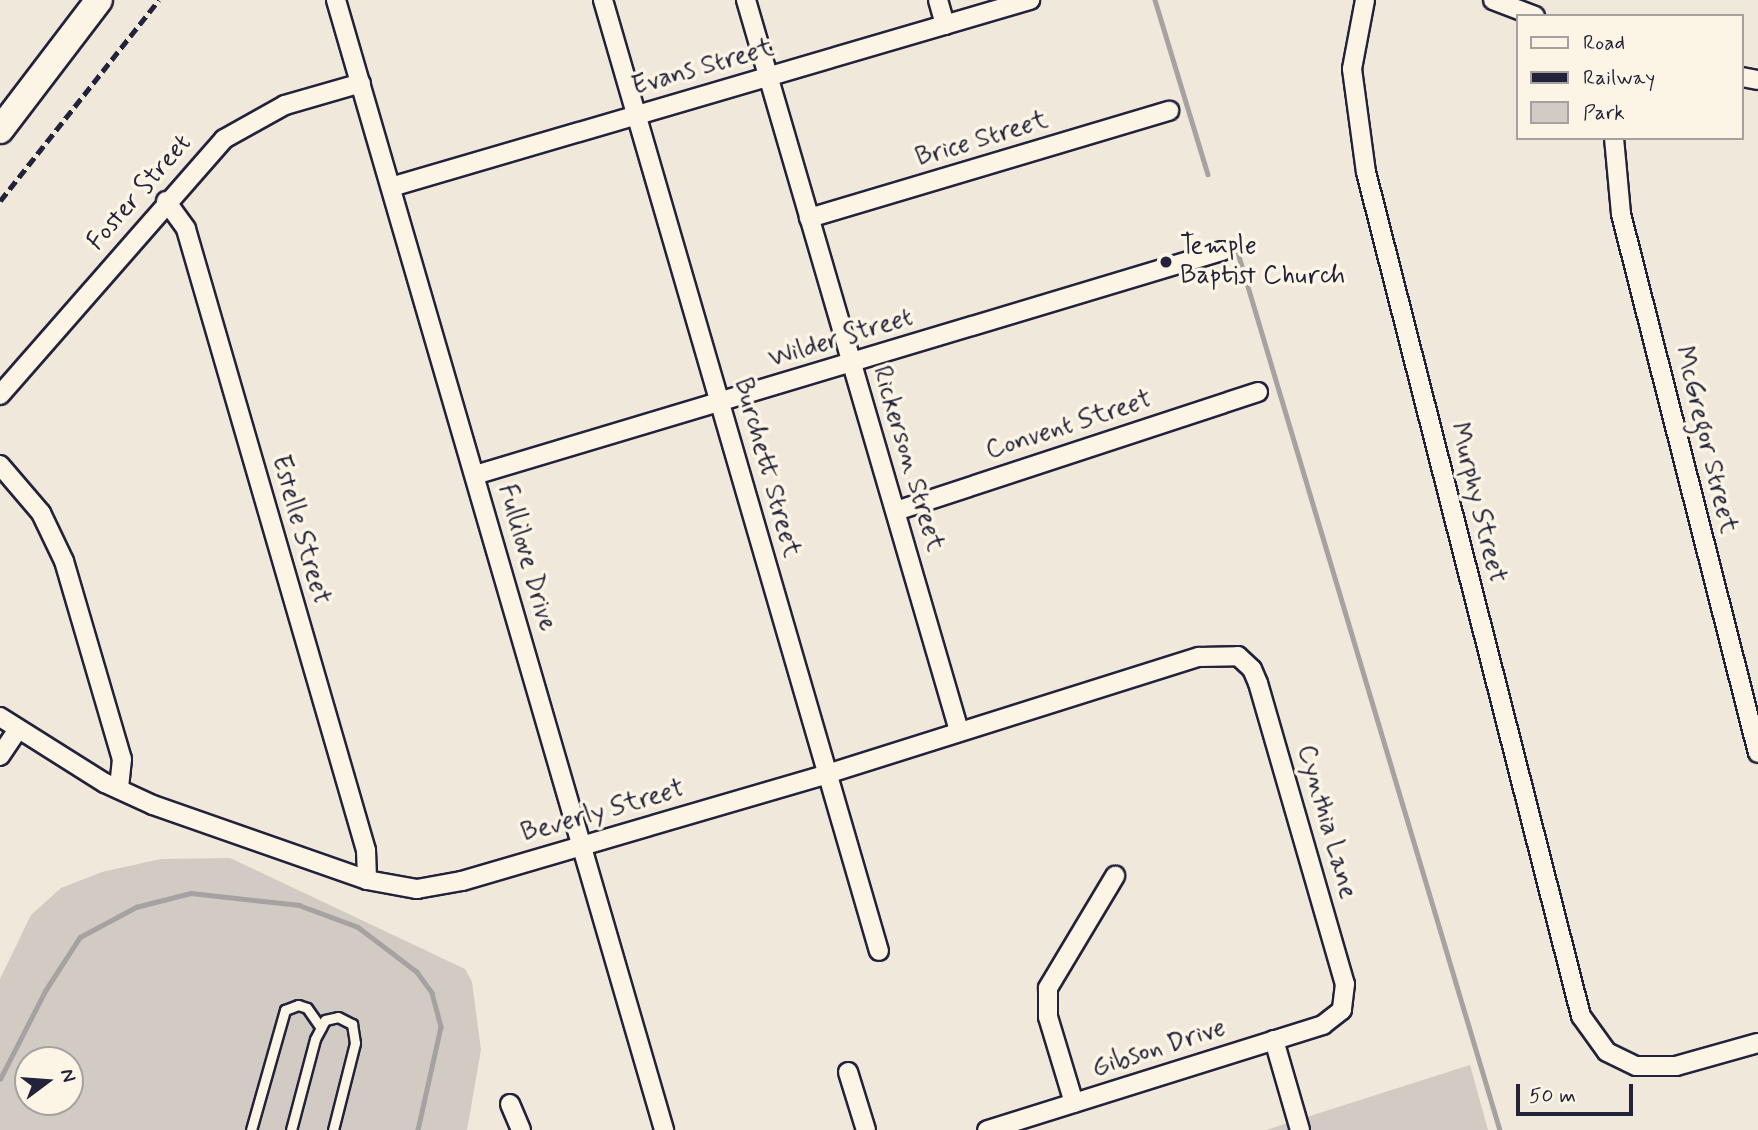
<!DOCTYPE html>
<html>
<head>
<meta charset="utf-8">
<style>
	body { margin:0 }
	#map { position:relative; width:1758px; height:1130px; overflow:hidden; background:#efe8db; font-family:Mynerve,sans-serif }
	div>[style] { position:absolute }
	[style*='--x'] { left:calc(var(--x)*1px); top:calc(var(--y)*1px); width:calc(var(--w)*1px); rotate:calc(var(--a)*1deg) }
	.green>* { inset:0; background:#d1cbc3 }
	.stream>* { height:4.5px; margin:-2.25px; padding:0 2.25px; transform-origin:2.25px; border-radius:2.25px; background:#a6a2a2 }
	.roads { filter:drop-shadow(2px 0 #22223b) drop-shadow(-2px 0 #22223b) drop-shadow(0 2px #22223b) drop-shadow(0 -2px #22223b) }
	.lane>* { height:9px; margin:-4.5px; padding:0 4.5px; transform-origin:4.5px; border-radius:4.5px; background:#fcf5e5 }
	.street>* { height:18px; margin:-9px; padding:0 9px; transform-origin:9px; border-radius:9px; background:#fcf5e5 }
	.primary>* { height:26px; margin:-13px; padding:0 13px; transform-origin:13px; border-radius:13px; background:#fcf5e5 }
	.rail>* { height:4.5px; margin-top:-2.25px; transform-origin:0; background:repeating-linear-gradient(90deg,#22223b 0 10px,transparent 0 15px) }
	.dots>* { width:19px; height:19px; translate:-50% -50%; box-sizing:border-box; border:4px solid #fcf5e5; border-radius:50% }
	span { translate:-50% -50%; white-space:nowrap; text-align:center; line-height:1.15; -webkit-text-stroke:7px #fcf5e5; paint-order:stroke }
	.street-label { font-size:26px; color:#22223b }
	.poi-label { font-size:26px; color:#22223b }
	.left { translate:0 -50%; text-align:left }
	.legend { position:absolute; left:1516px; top:14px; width:228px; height:126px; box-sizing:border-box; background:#fcf5e5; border:2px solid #a5a1a1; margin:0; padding:9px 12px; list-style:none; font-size:21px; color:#22223b }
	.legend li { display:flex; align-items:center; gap:14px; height:35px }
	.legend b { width:35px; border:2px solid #a5a1a1 }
	.north { position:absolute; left:14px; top:1046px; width:70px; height:70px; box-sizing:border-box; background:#fcf5e5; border:2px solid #a5a1a1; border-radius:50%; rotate:74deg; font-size:19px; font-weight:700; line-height:28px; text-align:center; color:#22223b }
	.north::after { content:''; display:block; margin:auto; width:24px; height:32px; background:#22223b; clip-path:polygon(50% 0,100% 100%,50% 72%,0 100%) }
	.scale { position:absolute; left:1516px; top:1084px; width:117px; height:32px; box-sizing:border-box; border:4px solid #22223b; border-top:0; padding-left:9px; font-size:21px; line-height:24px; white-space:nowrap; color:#22223b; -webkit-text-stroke:5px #fcf5e5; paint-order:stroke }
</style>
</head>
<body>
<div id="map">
	<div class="green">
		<i style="clip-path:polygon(evenodd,230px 858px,465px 969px,472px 982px,481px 1050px,467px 1130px,0 1130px,0 979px,31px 915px,61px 888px,102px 872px,161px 859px,230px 858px,28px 1060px,70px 1060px,70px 1102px,28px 1102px,28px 1060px)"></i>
		<i style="clip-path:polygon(1470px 1065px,1488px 1130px,1266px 1130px)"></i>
	</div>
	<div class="stream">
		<i style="--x:1155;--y:0;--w:182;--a:73.1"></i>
		<i style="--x:1238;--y:253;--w:915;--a:73.37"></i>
		<i style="--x:0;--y:1079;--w:99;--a:-62.9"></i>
		<i style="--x:45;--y:991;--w:64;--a:-57.1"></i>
		<i style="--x:80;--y:937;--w:64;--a:-28.2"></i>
		<i style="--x:136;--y:907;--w:57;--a:-14.3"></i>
		<i style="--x:191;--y:893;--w:109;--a:6.3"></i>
		<i style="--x:299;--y:905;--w:63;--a:20.4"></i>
		<i style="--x:358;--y:927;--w:74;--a:37.3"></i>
		<i style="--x:417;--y:972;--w:26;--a:54"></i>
		<i style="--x:432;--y:993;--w:35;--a:75"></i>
		<i style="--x:441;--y:1027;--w:106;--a:102.6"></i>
	</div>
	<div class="roads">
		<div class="lane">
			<i style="--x:251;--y:1130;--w:125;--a:-74.2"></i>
			<i style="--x:285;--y:1010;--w:14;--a:-21"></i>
			<i style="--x:298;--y:1005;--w:9;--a:18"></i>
			<i style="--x:307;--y:1008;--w:24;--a:55"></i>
			<i style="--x:291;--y:1130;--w:94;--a:-75.2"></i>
			<i style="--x:315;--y:1039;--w:21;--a:-62"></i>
			<i style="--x:325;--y:1020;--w:13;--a:-13"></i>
			<i style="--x:338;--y:1017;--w:16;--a:27"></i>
			<i style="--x:352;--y:1024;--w:19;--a:81"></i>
			<i style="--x:355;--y:1043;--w:90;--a:104.2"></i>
		</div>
		<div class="street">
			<i style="--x:336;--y:0;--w:1177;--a:73.81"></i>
			<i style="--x:603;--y:0;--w:990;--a:73.82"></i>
			<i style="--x:746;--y:0;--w:761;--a:73.75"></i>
			<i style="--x:938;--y:0;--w:26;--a:74"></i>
			<i style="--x:1365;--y:0;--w:70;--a:100.7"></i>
			<i style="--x:1352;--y:69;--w:104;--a:82.3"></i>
			<i style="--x:1366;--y:172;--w:871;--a:75.71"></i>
			<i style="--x:1581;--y:1016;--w:44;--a:54.2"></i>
			<i style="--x:1607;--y:1052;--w:32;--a:26"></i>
			<i style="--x:1636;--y:1066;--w:40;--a:0"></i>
			<i style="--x:1676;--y:1066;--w:85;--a:-15.7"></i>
			<i style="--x:1493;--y:0;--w:45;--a:20.9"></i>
			<i style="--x:1742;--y:77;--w:16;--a:11"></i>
			<i style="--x:1614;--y:138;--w:76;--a:84.7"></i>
			<i style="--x:1621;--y:214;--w:556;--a:75.74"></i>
			<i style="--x:391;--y:187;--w:666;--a:-16.31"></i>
			<i style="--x:166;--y:201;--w:34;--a:54"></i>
			<i style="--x:186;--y:229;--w:647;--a:73.84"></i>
			<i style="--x:366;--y:850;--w:30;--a:88"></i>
			<i style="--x:809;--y:218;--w:376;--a:-16.6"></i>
			<i style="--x:0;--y:395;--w:340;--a:-48.8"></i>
			<i style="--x:224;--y:139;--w:70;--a:-29.1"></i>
			<i style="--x:285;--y:105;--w:79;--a:-16.1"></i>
			<i style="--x:0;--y:465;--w:63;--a:49.5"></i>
			<i style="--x:41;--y:513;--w:53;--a:64.4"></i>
			<i style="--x:64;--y:561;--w:206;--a:73.7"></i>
			<i style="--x:122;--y:759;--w:30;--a:96"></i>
			<i style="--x:475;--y:475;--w:780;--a:-16.69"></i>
			<i style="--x:896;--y:511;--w:381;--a:-18.2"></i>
			<i style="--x:0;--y:717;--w:124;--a:32.2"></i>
			<i style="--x:105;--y:783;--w:53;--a:24.6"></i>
			<i style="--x:153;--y:805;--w:227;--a:19.3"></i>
			<i style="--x:367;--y:880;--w:51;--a:10.2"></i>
			<i style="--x:417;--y:889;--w:46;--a:-10.1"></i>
			<i style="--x:462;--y:881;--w:380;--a:-16.3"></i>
			<i style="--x:827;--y:774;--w:390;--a:-17.5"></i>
			<i style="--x:1199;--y:657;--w:39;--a:-1"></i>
			<i style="--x:1238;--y:656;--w:19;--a:43"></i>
			<i style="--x:1252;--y:669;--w:15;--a:67"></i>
			<i style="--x:1258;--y:683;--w:313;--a:73.9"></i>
			<i style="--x:1345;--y:984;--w:26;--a:97"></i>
			<i style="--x:1342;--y:1010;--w:24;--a:142"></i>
			<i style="--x:1323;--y:1025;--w:352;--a:162.6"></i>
			<i style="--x:0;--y:756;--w:32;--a:-56"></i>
			<i style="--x:1274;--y:1040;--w:94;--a:73.9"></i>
			<i style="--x:848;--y:1072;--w:61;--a:72.8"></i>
			<i style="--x:1074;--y:1103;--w:90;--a:-106.8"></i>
			<i style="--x:1048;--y:1017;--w:29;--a:-90"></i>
			<i style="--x:1048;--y:988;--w:131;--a:-59.1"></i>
			<i style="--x:510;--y:1104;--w:28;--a:67"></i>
		</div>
		<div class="primary">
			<i style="--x:0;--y:130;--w:163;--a:-52.7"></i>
		</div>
	</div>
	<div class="rail">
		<i style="--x:0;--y:201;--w:256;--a:-51.7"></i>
	</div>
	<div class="dots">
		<i style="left:1166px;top:262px;background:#22223b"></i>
	</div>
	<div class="street-label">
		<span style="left:703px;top:68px;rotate:-16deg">Evans Street</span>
		<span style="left:982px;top:140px;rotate:-17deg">Brice Street</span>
		<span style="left:140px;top:193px;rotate:-49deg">Foster Street</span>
		<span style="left:841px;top:339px;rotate:-17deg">Wilder Street</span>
		<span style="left:1069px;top:426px;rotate:-18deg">Convent Street</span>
		<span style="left:1705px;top:440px;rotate:76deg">McGregor Street</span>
		<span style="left:907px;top:459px;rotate:73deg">Rickerson Street</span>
		<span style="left:766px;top:468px;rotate:74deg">Burchett Street</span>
		<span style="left:1477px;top:503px;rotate:76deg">Murphy Street</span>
		<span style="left:300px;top:530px;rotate:74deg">Estelle Street</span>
		<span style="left:526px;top:558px;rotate:74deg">Fullilove Drive</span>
		<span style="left:603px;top:812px;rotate:-16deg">Beverly Street</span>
		<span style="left:1326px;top:822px;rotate:74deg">Cynthia Lane</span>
		<span style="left:1159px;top:1049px;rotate:-18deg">Gibson Drive</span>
	</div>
	<div class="poi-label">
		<span class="left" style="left:1180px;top:262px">Temple<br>Baptist Church</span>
	</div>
	<ul class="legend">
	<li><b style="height:9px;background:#fcf5e5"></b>Road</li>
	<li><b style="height:9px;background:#22223b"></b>Railway</li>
	<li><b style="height:19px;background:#d1cbc3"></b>Park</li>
	</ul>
	<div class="north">N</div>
	<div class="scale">50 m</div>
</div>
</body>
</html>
